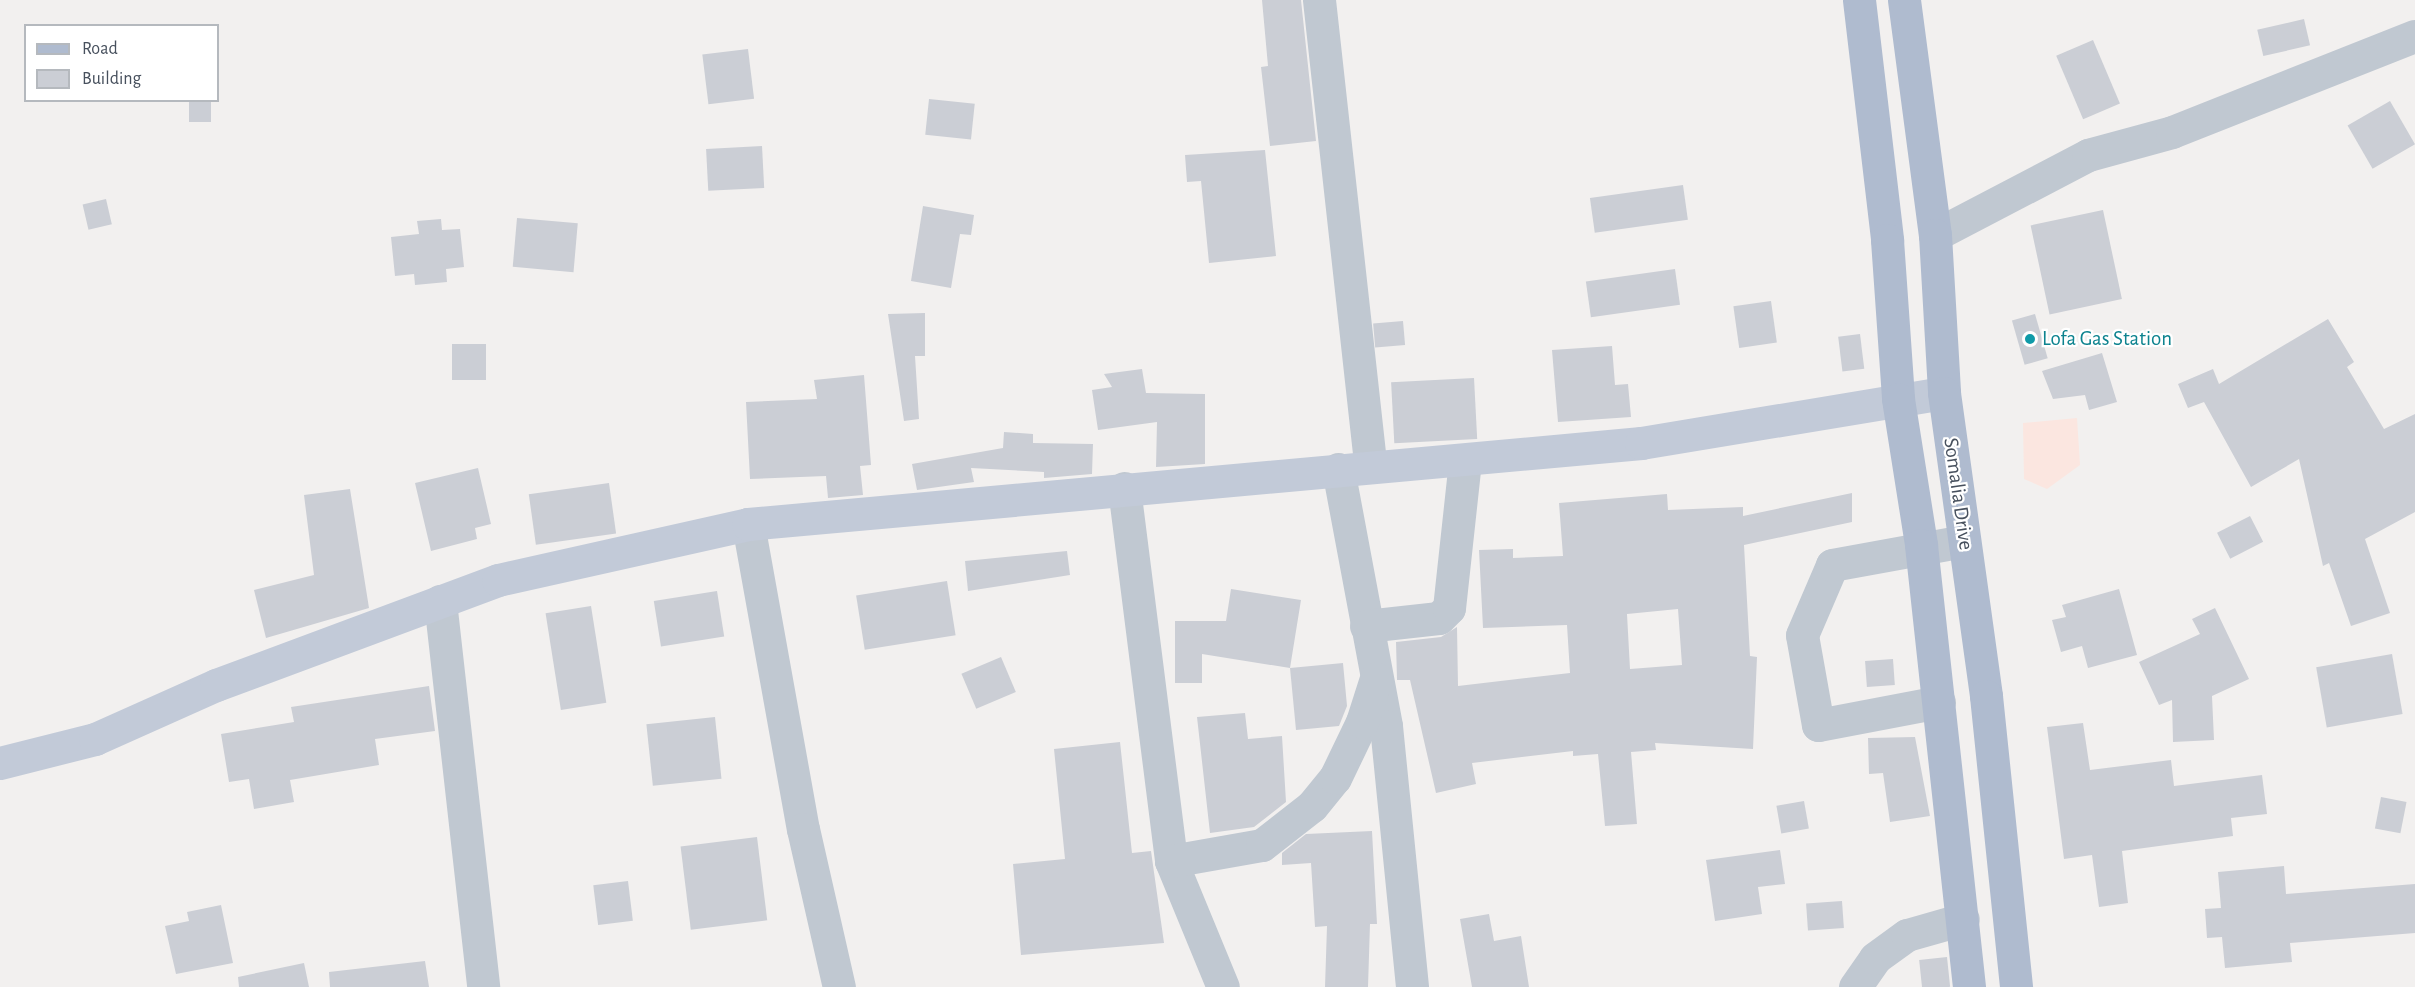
<!DOCTYPE html>
<html>
<head>
<meta charset="utf-8">
<style>
	body { margin:0 }
	#map { position:relative; width:2415px; height:987px; overflow:hidden; background:#f2f0ef; font-family:"Alegreya Sans",sans-serif }
	div>[style] { position:absolute }
	[style*='--x'] { left:calc(var(--x)*1px); top:calc(var(--y)*1px); width:calc(var(--w)*1px); rotate:calc(var(--a)*1deg) }
	.medical>* { inset:0; background:#fbe6e0 }
	.building>* { inset:0; background:#cbced5; transform-origin:0 0 }
	.street>* { height:33px; margin:-16.5px; padding:0 16.5px; transform-origin:16.5px; border-radius:16.5px; background:#c0c8d1 }
	.secondary>* { height:33px; margin:-16.5px; padding:0 16.5px; transform-origin:16.5px; border-radius:16.5px; background:#c2cad8 }
	.primary>* { height:33px; margin:-16.5px; padding:0 16.5px; transform-origin:16.5px; border-radius:16.5px; background:#afbbcf }
	.dots>* { width:16px; height:16px; translate:-50% -50%; box-sizing:border-box; border:3px solid #fff; border-radius:50% }
	span { translate:-50% -50%; white-space:nowrap; text-align:center; line-height:1.15; -webkit-text-stroke:4.5px #fff; paint-order:stroke }
	.culture-label { font-size:21px; color:#0d838f }
	.left { translate:0 -50%; text-align:left }
	.street-label { font-size:21px; color:#47505d }
	.legend { position:absolute; left:24px; top:24px; width:195px; height:78px; box-sizing:border-box; background:#fff; border:2px solid #b5b9be; margin:0; padding:8px 10px; list-style:none; font-size:18px; color:#47505d }
	.legend li { display:flex; align-items:center; gap:12px; height:30px }
	.legend b { width:30px; border:2px solid #b5b9be }
</style>
</head>
<body>
<div id="map">
	<div class="medical">
		<i style="clip-path:polygon(2077px 418px,2080px 465px,2047px 489px,2024px 479px,2023px 423px)"></i>
	</div>
	<div class="building">
		<i style="clip-path:polygon(1262px 0,1301px 0,1316px 141px,1270px 146px,1261px 67px,1268px 66px)"></i>
		<i style="left:2304px;top:19px;width:27px;height:48px;rotate:77deg"></i>
		<i style="left:2093px;top:40px;width:69px;height:40px;rotate:67deg"></i>
		<i style="left:748px;top:49px;width:50px;height:46px;rotate:83deg"></i>
		<i style="left:929px;top:99px;width:46px;height:36px;rotate:6deg"></i>
		<i style="left:189px;top:100px;width:22px;height:22px"></i>
		<i style="left:2390px;top:101px;width:50px;height:49px;rotate:60deg"></i>
		<i style="left:762px;top:146px;width:42px;height:56px;rotate:87deg"></i>
		<i style="clip-path:polygon(1265px 150px,1276px 256px,1209px 263px,1201px 181px,1187px 182px,1185px 155px)"></i>
		<i style="left:1683px;top:185px;width:35px;height:94px;rotate:82deg"></i>
		<i style="left:106px;top:199px;width:26px;height:24px;rotate:77deg"></i>
		<i style="clip-path:polygon(923px 206px,974px 215px,971px 235px,960px 234px,951px 288px,911px 281px)"></i>
		<i style="left:2103px;top:210px;width:91px;height:74px;rotate:78deg"></i>
		<i style="left:517px;top:218px;width:61px;height:49px;rotate:5deg"></i>
		<i style="clip-path:polygon(441px 219px,442px 230px,460px 229px,464px 267px,446px 269px,447px 282px,415px 285px,414px 274px,395px 276px,391px 237px,419px 234px,417px 221px)"></i>
		<i style="left:1675px;top:269px;width:36px;height:90px;rotate:82deg"></i>
		<i style="left:1771px;top:301px;width:42px;height:38px;rotate:82deg"></i>
		<i style="clip-path:polygon(925px 313px,925px 356px,915px 356px,919px 419px,904px 421px,888px 314px)"></i>
		<i style="left:2035px;top:314px;width:46px;height:24px;rotate:74deg"></i>
		<i style="clip-path:polygon(2328px 319px,2354px 362px,2347px 367px,2384px 429px,2415px 414px,2415px 512px,2365px 539px,2390px 613px,2351px 626px,2329px 563px,2323px 566px,2299px 459px,2251px 487px,2204px 402px,2188px 408px,2178px 384px,2213px 369px,2219px 384px)"></i>
		<i style="left:1403px;top:321px;width:24px;height:30px;rotate:85deg"></i>
		<i style="left:1860px;top:334px;width:35px;height:22px;rotate:83deg"></i>
		<i style="left:452px;top:344px;width:34px;height:36px"></i>
		<i style="clip-path:polygon(1612px 346px,1615px 385px,1628px 384px,1631px 417px,1558px 422px,1552px 350px)"></i>
		<i style="clip-path:polygon(2102px 353px,2117px 402px,2089px 410px,2085px 395px,2053px 399px,2042px 371px)"></i>
		<i style="clip-path:polygon(1142px 369px,1146px 393px,1205px 394px,1205px 464px,1156px 467px,1157px 422px,1098px 430px,1092px 390px,1112px 387px,1104px 374px)"></i>
		<i style="clip-path:polygon(864px 375px,871px 465px,860px 466px,863px 495px,828px 498px,826px 476px,750px 479px,746px 402px,817px 399px,814px 380px)"></i>
		<i style="left:1474px;top:378px;width:61px;height:83px;rotate:87deg"></i>
		<i style="clip-path:polygon(1004px 432px,1033px 434px,1033px 443px,1093px 444px,1092px 474px,1044px 478px,1044px 472px,971px 468px,974px 482px,917px 490px,912px 464px,1003px 448px)"></i>
		<i style="clip-path:polygon(478px 468px,491px 524px,475px 528px,477px 539px,431px 551px,415px 483px)"></i>
		<i style="left:609px;top:483px;width:51px;height:81px;rotate:82deg"></i>
		<i style="clip-path:polygon(350px 489px,369px 608px,266px 638px,254px 590px,314px 575px,304px 495px)"></i>
		<i style="clip-path:polygon(evenodd,1852px 493px,1852px 522px,1744px 545px,1750px 656px,1757px 657px,1753px 749px,1655px 743px,1656px 750px,1631px 752px,1637px 824px,1605px 826px,1598px 754px,1573px 756px,1573px 751px,1472px 763px,1476px 784px,1436px 793px,1410px 680px,1397px 680px,1396px 642px,1441px 637px,1457px 627px,1458px 686px,1570px 673px,1567px 625px,1483px 628px,1479px 550px,1513px 549px,1513px 558px,1563px 556px,1559px 503px,1667px 494px,1668px 510px,1743px 507px,1743px 516px,1852px 493px,1678px 609px,1682px 665px,1630px 669px,1627px 614px,1678px 609px)"></i>
		<i style="left:2250px;top:516px;width:29px;height:37px;rotate:63deg"></i>
		<i style="clip-path:polygon(1067px 551px,1070px 575px,968px 591px,965px 561px)"></i>
		<i style="left:947px;top:581px;width:55px;height:92px;rotate:81deg"></i>
		<i style="clip-path:polygon(1231px 589px,1301px 600px,1290px 668px,1202px 654px,1202px 683px,1175px 683px,1175px 621px,1226px 621px)"></i>
		<i style="clip-path:polygon(2119px 589px,2137px 655px,2088px 668px,2082px 646px,2061px 652px,2052px 620px,2066px 617px,2062px 605px)"></i>
		<i style="left:717px;top:591px;width:46px;height:64px;rotate:81deg"></i>
		<i style="left:591px;top:606px;width:98px;height:46px;rotate:81deg"></i>
		<i style="clip-path:polygon(2215px 608px,2249px 679px,2212px 696px,2214px 740px,2173px 742px,2172px 700px,2159px 705px,2139px 662px,2200px 634px,2192px 619px)"></i>
		<i style="left:2392px;top:654px;width:61px;height:77px;rotate:80deg"></i>
		<i style="left:1001px;top:657px;width:38px;height:43px;rotate:67deg"></i>
		<i style="left:1893px;top:659px;width:26px;height:28px;rotate:86deg"></i>
		<i style="clip-path:polygon(1343px 663px,1347px 706px,1339px 726px,1296px 730px,1290px 668px)"></i>
		<i style="clip-path:polygon(429px 686px,435px 731px,375px 739px,379px 765px,290px 780px,294px 802px,254px 809px,249px 779px,229px 782px,221px 734px,294px 722px,291px 707px)"></i>
		<i style="clip-path:polygon(1245px 713px,1248px 739px,1282px 736px,1286px 802px,1254px 827px,1210px 833px,1197px 717px)"></i>
		<i style="left:715px;top:717px;width:62px;height:69px;rotate:84deg"></i>
		<i style="clip-path:polygon(2083px 723px,2090px 770px,2171px 760px,2174px 786px,2262px 775px,2267px 814px,2231px 818px,2233px 836px,2122px 851px,2128px 903px,2099px 907px,2092px 855px,2064px 859px,2047px 727px)"></i>
		<i style="clip-path:polygon(1915px 737px,1930px 816px,1890px 822px,1883px 773px,1869px 774px,1868px 738px)"></i>
		<i style="clip-path:polygon(1120px 742px,1132px 853px,1151px 851px,1164px 943px,1021px 955px,1013px 864px,1065px 859px,1054px 749px)"></i>
		<i style="left:2381px;top:797px;width:26px;height:32px;rotate:11deg"></i>
		<i style="left:1804px;top:801px;width:28px;height:28px;rotate:80deg"></i>
		<i style="clip-path:polygon(1372px 831px,1377px 924px,1370px 924px,1368px 987px,1325px 987px,1327px 926px,1315px 927px,1311px 863px,1282px 865px,1282px 853px,1306px 834px)"></i>
		<i style="left:757px;top:837px;width:84px;height:77px;rotate:83deg"></i>
		<i style="clip-path:polygon(1780px 850px,1785px 884px,1758px 887px,1762px 914px,1715px 921px,1706px 860px)"></i>
		<i style="clip-path:polygon(2284px 866px,2286px 894px,2415px 884px,2415px 933px,2290px 943px,2292px 962px,2225px 968px,2222px 937px,2207px 938px,2205px 909px,2221px 908px,2218px 872px)"></i>
		<i style="left:628px;top:881px;width:40px;height:35px;rotate:83deg"></i>
		<i style="left:1842px;top:901px;width:27px;height:36px;rotate:86deg"></i>
		<i style="clip-path:polygon(221px 905px,233px 963px,176px 974px,165px 926px,189px 921px,187px 912px)"></i>
		<i style="clip-path:polygon(1489px 914px,1494px 941px,1521px 936px,1529px 987px,1472px 987px,1460px 919px)"></i>
		<i style="left:1947px;top:957px;width:30px;height:28px;rotate:84deg"></i>
		<i style="clip-path:polygon(425px 961px,429px 987px,330px 987px,329px 972px)"></i>
		<i style="clip-path:polygon(304px 963px,309px 987px,239px 987px,238px 977px)"></i>
	</div>
	<div class="street">
		<i style="--x:1319;--y:0;--w:468;--a:83.7"></i>
		<i style="--x:1935;--y:235;--w:173;--a:-27.6"></i>
		<i style="--x:2088;--y:155;--w:87;--a:-15.3"></i>
		<i style="--x:2172;--y:132;--w:261;--a:-21.6"></i>
		<i style="--x:1338;--y:469;--w:261;--a:79.4"></i>
		<i style="--x:1386;--y:726;--w:262;--a:84.3"></i>
		<i style="--x:1124;--y:488;--w:376;--a:82.8"></i>
		<i style="--x:1171;--y:861;--w:136;--a:67.6"></i>
		<i style="--x:748;--y:524;--w:310;--a:79.8"></i>
		<i style="--x:803;--y:829;--w:162;--a:77.2"></i>
		<i style="--x:440;--y:601;--w:388;--a:83.6"></i>
		<i style="--x:1366;--y:626;--w:73;--a:-6.3"></i>
		<i style="--x:1439;--y:618;--w:14;--a:-45"></i>
		<i style="--x:1449;--y:608;--w:148;--a:-83.8"></i>
		<i style="--x:1939;--y:702;--w:123;--a:169.2"></i>
		<i style="--x:1818;--y:725;--w:91;--a:-100.1"></i>
		<i style="--x:1802;--y:635;--w:76;--a:-66.8"></i>
		<i style="--x:1832;--y:565;--w:134;--a:-10.3"></i>
		<i style="--x:1171;--y:861;--w:92;--a:-10"></i>
		<i style="--x:1262;--y:845;--w:63;--a:-38"></i>
		<i style="--x:1312;--y:806;--w:36;--a:-51"></i>
		<i style="--x:1335;--y:778;--w:62;--a:-64.3"></i>
		<i style="--x:1362;--y:722;--w:46;--a:-72.3"></i>
		<i style="--x:1855;--y:987;--w:35;--a:-55"></i>
		<i style="--x:1875;--y:958;--w:39;--a:-36"></i>
		<i style="--x:1907;--y:935;--w:58;--a:-15.9"></i>
	</div>
	<div class="secondary">
		<i style="--x:0;--y:763;--w:98;--a:-14.2"></i>
		<i style="--x:95;--y:739;--w:133;--a:-24.1"></i>
		<i style="--x:216;--y:685;--w:301;--a:-20.4"></i>
		<i style="--x:498;--y:580;--w:256;--a:-12.6"></i>
		<i style="--x:748;--y:524;--w:897;--a:-5.18"></i>
		<i style="--x:1641;--y:443;--w:307;--a:-9.4"></i>
	</div>
	<div class="primary">
		<i style="--x:1859;--y:0;--w:242;--a:83.3"></i>
		<i style="--x:1887;--y:240;--w:159;--a:86"></i>
		<i style="--x:1898;--y:399;--w:148;--a:81"></i>
		<i style="--x:1921;--y:545;--w:445;--a:83.8"></i>
		<i style="--x:1904;--y:0;--w:237;--a:82.5"></i>
		<i style="--x:1935;--y:235;--w:158;--a:86.7"></i>
		<i style="--x:1944;--y:393;--w:306;--a:82.1"></i>
		<i style="--x:1986;--y:696;--w:293;--a:84.1"></i>
	</div>
	<div class="dots">
		<i style="left:2030px;top:339px;background:#0f9aa8"></i>
	</div>
	<div class="culture-label">
		<span class="left" style="left:2042px;top:339px">Lofa Gas Station</span>
	</div>
	<div class="street-label">
		<span style="left:1958px;top:494px;rotate:82deg">Somalia Drive</span>
	</div>
	<ul class="legend">
	<li><b style="height:8px;background:#afbbcf"></b>Road</li>
	<li><b style="height:16px;background:#cbced5"></b>Building</li>
	</ul>
</div>
</body>
</html>
